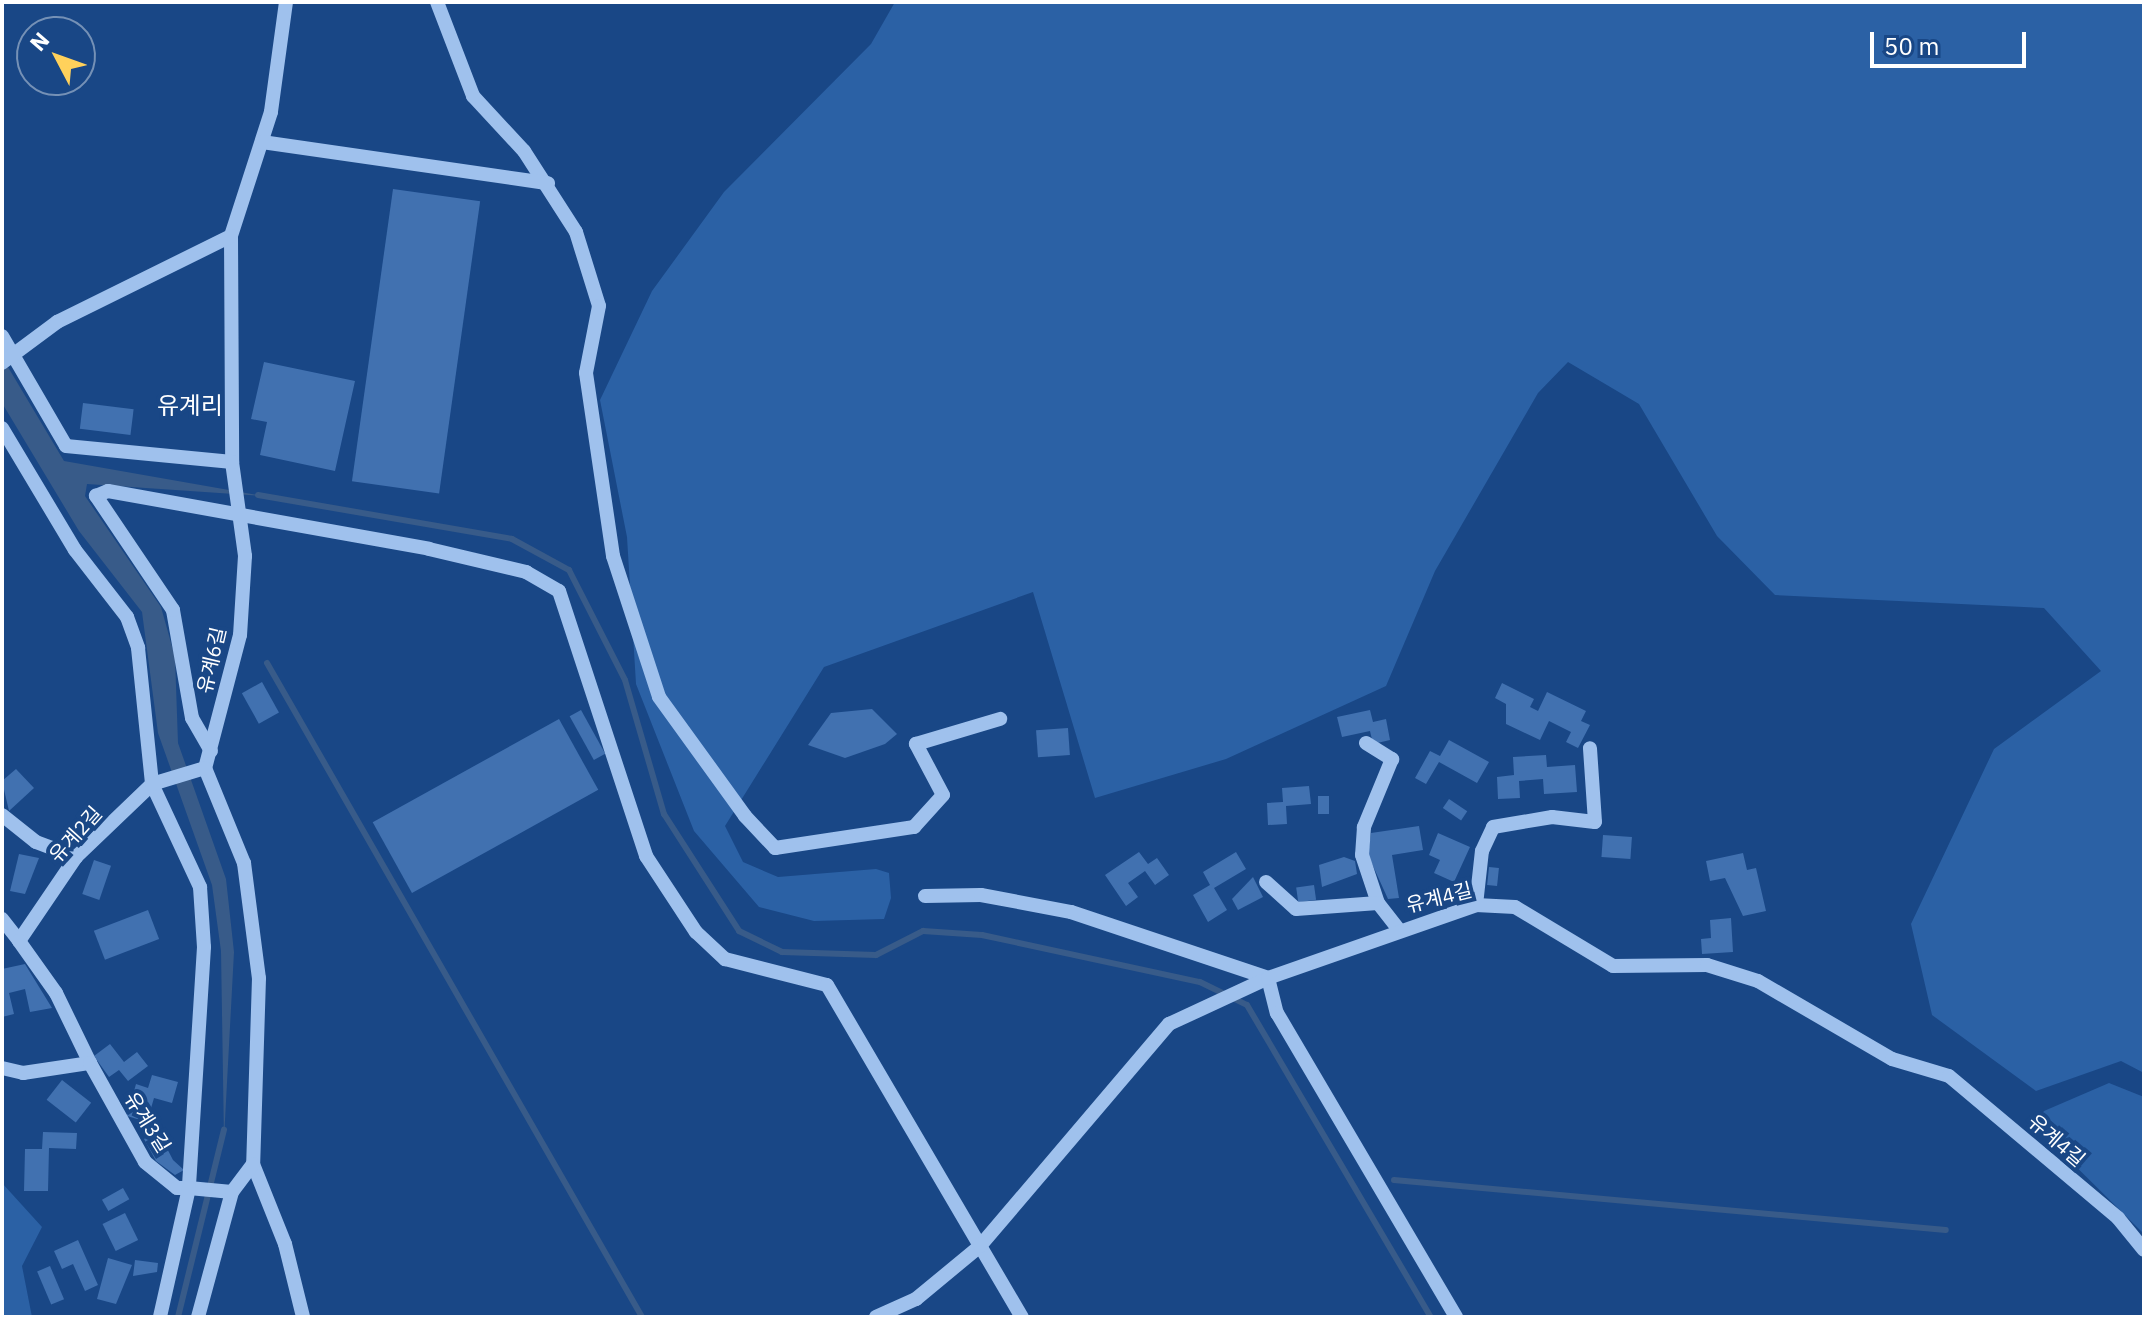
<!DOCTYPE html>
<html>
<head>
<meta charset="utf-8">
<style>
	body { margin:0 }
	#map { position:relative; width:2146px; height:1319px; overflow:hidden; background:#194786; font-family:"IBM Plex Sans","Noto Sans KR",sans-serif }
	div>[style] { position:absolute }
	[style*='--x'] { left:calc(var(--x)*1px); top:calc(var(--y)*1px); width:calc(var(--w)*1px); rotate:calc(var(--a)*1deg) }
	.green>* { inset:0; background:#2b61a5 }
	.water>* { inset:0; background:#385b89 }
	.stream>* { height:6px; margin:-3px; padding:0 3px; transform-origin:3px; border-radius:3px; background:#385b89 }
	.building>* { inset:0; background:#4171b0; transform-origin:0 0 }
	.minor>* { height:14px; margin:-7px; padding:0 7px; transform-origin:7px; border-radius:7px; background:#9fc1ed }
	span { translate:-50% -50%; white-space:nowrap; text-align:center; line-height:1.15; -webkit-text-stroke:8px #194786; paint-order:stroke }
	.street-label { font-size:20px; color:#fff }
	.quarter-label { font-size:24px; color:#fff }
	.frame { position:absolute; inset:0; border:4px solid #fff; pointer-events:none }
	.north { position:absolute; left:16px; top:16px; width:80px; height:80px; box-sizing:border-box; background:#194786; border:2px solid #7591b6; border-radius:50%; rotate:311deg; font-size:22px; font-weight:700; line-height:32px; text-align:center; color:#fff }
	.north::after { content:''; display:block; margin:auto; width:28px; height:36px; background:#ffd15b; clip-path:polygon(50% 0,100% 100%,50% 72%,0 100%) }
	.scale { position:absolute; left:1870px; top:32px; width:156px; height:36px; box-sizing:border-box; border:4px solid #fff; border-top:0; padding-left:10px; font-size:24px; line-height:28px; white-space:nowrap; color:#fff; -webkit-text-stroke:6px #194786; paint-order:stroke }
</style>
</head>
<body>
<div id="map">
	<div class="green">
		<i style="clip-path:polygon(895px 2px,2144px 2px,2144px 1073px,2121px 1061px,2036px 1091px,1932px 1015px,1911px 924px,1994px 749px,2101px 671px,2044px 608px,1775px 595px,1717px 536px,1639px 404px,1568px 362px,1538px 393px,1435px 571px,1386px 686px,1226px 759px,1095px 798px,1033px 592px,824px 667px,725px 826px,743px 862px,778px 877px,876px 869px,889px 873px,891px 898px,884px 919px,814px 921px,759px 907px,694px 831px,636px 684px,627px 537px,600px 400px,652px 291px,724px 192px,871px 44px)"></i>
		<i style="clip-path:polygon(2109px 1083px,2144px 1097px,2144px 1234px,2035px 1126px,2044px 1111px)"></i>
		<i style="clip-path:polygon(2px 1183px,42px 1227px,22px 1266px,32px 1317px,4px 1317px,2px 1310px)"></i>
	</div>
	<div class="water">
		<i style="clip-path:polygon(2px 357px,64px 461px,263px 496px,87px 484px,85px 496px,161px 607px,175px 657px,178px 743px,226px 879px,234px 952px,224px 1139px,221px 951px,212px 885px,158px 733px,142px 612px,79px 531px,2px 403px)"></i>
	</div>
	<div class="stream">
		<i style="--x:258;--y:495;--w:258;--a:9.8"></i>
		<i style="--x:512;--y:539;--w:65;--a:28.5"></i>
		<i style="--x:569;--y:570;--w:123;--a:63"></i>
		<i style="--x:625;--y:680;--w:140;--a:73.8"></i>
		<i style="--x:664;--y:814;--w:139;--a:57.3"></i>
		<i style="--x:739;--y:931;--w:48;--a:26"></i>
		<i style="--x:782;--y:952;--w:94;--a:1.8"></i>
		<i style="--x:876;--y:955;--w:53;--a:-27.1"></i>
		<i style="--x:923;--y:931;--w:59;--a:3.9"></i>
		<i style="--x:982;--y:935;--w:223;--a:12.2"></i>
		<i style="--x:1200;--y:982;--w:52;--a:26.1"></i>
		<i style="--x:1247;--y:1005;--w:362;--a:59.5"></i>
		<i style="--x:267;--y:663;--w:754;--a:60.17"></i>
		<i style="--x:1394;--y:1180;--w:554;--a:5.18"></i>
		<i style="--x:178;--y:1317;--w:193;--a:-76.2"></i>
	</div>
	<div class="building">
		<i style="left:393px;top:189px;width:88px;height:295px;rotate:8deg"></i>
		<i style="clip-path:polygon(264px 362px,355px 381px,335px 471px,260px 455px,267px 422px,251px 419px)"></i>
		<i style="left:83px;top:403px;width:51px;height:26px;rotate:7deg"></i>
		<i style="left:262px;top:682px;width:35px;height:23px;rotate:61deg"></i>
		<i style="clip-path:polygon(1502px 683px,1534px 699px,1530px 707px,1538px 711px,1547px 692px,1586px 711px,1581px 721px,1590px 725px,1578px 748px,1566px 742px,1571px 732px,1549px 721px,1540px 740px,1506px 724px,1506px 704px,1495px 698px)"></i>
		<i style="clip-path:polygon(872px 709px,897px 734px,885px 744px,845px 758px,808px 745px,831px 713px)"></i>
		<i style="left:581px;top:710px;width:50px;height:13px;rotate:61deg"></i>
		<i style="clip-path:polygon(1370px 710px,1373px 722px,1386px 719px,1390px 740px,1373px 744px,1370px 731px,1342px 737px,1337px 717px)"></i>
		<i style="left:559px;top:719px;width:81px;height:213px;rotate:61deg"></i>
		<i style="left:1068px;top:728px;width:27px;height:32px;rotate:86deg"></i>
		<i style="clip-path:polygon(1449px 740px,1489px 762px,1477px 783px,1439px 762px,1426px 784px,1415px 778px,1430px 751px,1440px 756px)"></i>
		<i style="clip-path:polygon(1546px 755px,1547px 767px,1575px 765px,1577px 792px,1544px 794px,1543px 779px,1519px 781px,1520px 798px,1498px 799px,1497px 777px,1514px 775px,1513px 757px)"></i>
		<i style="clip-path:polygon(16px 769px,34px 788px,9px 811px,2px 781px)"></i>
		<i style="clip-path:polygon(1309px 786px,1311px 804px,1286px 806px,1287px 824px,1268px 825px,1267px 803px,1283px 802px,1282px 788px)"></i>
		<i style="left:1318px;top:796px;width:11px;height:18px"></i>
		<i style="left:1449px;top:799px;width:22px;height:11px;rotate:34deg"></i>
		<i style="clip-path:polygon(1419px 826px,1423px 850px,1392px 855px,1399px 898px,1388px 899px,1368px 855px,1371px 833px)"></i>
		<i style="clip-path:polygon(1438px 833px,1470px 847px,1454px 882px,1434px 873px,1440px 860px,1429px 855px)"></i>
		<i style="left:1603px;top:835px;width:29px;height:22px;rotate:4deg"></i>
		<i style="clip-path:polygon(1139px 852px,1148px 864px,1157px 858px,1169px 875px,1155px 885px,1145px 871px,1128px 883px,1138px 897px,1126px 906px,1105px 875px)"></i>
		<i style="clip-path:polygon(1236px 852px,1246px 869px,1214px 888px,1227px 910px,1208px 922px,1193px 895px,1210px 885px,1203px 872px)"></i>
		<i style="clip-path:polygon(1743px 853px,1747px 870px,1756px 868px,1766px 911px,1743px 916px,1725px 878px,1710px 881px,1706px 861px)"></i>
		<i style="clip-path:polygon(19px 854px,39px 858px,25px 894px,10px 891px)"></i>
		<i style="clip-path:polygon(1344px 857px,1355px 861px,1357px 874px,1322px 887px,1319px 865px)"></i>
		<i style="left:94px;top:860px;width:18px;height:36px;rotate:19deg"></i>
		<i style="left:1489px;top:867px;width:10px;height:18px;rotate:6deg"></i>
		<i style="clip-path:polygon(1253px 877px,1263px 897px,1238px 910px,1232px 899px)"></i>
		<i style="left:1314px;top:885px;width:15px;height:18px;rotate:82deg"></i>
		<i style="left:1438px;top:891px;width:12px;height:20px;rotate:85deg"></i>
		<i style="left:148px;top:910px;width:31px;height:58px;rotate:69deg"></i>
		<i style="clip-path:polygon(1731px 918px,1733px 952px,1702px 954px,1701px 939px,1711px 938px,1710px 920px)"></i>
		<i style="clip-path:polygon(25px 964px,52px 1008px,30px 1012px,25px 989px,9px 993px,14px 1014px,2px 1017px,2px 969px)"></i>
		<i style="clip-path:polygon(110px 1044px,124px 1062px,137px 1052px,148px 1066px,128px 1081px,119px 1070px,109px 1077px,94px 1056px)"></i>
		<i style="clip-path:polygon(152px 1075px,178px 1082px,172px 1103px,154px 1098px,147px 1122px,127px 1116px,136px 1084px,148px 1088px)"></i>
		<i style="left:62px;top:1080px;width:37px;height:25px;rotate:38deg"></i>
		<i style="clip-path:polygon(158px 1131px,173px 1160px,184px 1170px,175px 1175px,156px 1161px,144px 1139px)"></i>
		<i style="clip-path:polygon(43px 1132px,77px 1133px,76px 1149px,49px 1148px,48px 1191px,24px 1191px,25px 1149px,42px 1149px)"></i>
		<i style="left:123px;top:1188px;width:13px;height:24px;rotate:61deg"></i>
		<i style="left:125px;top:1213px;width:30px;height:25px;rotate:64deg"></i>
		<i style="clip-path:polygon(78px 1240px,98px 1285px,85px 1291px,73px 1264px,62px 1269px,54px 1251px)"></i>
		<i style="clip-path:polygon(108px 1258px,132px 1265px,116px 1304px,97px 1299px)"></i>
		<i style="clip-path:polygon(135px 1260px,158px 1263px,157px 1272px,133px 1276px)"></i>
		<i style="left:50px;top:1266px;width:36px;height:14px;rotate:67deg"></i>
	</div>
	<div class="minor">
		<i style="--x:286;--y:2;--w:111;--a:97.8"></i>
		<i style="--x:271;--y:112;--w:130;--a:107.9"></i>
		<i style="--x:231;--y:236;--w:226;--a:89.7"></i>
		<i style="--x:232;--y:462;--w:95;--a:82.1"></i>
		<i style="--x:245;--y:556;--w:79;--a:93.6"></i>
		<i style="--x:240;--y:635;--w:138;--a:104.7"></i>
		<i style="--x:205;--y:768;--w:103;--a:67.7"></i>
		<i style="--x:244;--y:863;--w:116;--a:82.6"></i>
		<i style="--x:259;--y:978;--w:186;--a:91.8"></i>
		<i style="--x:253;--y:1164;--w:86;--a:68.2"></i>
		<i style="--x:285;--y:1244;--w:75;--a:76.1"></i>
		<i style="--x:437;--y:2;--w:101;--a:69"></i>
		<i style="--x:473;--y:96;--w:75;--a:47.2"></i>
		<i style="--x:524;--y:151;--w:96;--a:57.3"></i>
		<i style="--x:576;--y:232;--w:77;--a:72.7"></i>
		<i style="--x:599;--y:306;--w:68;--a:101"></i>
		<i style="--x:586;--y:373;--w:185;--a:81.6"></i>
		<i style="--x:613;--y:556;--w:148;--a:71.9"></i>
		<i style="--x:659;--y:697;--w:147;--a:54.1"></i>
		<i style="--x:745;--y:816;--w:44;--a:46.8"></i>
		<i style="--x:775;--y:848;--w:141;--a:-8.6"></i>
		<i style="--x:914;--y:827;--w:43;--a:-47.8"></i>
		<i style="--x:943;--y:795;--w:58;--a:-117.9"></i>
		<i style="--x:916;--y:744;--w:88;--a:-16.6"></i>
		<i style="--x:262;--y:142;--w:289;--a:8.2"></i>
		<i style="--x:2;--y:336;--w:127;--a:59.8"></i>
		<i style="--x:66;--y:446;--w:167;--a:5.5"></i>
		<i style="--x:2;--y:363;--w:69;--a:-36.7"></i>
		<i style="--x:57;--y:322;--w:194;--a:-26.3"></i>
		<i style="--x:2;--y:428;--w:142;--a:59.1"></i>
		<i style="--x:75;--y:550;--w:85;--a:52.2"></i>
		<i style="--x:127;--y:617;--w:33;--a:70"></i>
		<i style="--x:138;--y:648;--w:137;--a:84.1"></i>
		<i style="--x:152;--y:784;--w:114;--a:65"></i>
		<i style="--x:200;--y:887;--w:60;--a:86.2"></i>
		<i style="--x:204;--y:947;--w:241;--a:93.6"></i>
		<i style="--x:189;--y:1188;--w:43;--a:5.3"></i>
		<i style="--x:1366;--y:743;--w:31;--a:32"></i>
		<i style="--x:1392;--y:759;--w:74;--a:112.4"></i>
		<i style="--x:1364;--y:827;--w:28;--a:94"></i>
		<i style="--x:1362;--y:855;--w:51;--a:71.6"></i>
		<i style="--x:1378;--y:903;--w:33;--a:52"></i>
		<i style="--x:211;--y:751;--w:38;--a:-120"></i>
		<i style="--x:192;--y:718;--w:110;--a:-100"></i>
		<i style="--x:173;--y:610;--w:138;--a:-124"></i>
		<i style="--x:96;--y:496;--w:13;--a:-23"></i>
		<i style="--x:108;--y:491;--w:326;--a:10.2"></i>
		<i style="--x:429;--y:549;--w:100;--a:13.3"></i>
		<i style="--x:526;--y:572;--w:38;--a:30"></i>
		<i style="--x:559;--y:591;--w:279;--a:71.8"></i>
		<i style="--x:646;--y:856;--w:91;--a:56.7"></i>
		<i style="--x:696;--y:932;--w:40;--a:43"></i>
		<i style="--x:725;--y:959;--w:105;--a:14.3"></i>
		<i style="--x:827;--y:985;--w:385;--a:59.6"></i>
		<i style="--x:2;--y:815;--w:43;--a:38.5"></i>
		<i style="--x:36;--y:842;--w:43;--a:20.6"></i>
		<i style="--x:1266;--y:882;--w:40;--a:42"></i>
		<i style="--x:1296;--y:909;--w:82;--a:-4.2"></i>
		<i style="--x:925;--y:896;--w:56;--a:-1"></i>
		<i style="--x:981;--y:895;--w:92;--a:10.7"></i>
		<i style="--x:1071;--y:912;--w:208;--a:18.5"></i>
		<i style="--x:1476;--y:905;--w:54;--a:-83.7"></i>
		<i style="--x:1482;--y:851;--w:26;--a:-65"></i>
		<i style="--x:1493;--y:827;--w:60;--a:-9.6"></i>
		<i style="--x:1552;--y:817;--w:43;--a:6.6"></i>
		<i style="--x:1595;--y:822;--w:74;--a:-93.9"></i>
		<i style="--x:2;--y:919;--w:28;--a:52"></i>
		<i style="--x:19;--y:941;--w:102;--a:-55.8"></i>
		<i style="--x:76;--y:857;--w:105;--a:-43.8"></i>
		<i style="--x:152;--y:784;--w:55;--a:-16.8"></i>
		<i style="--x:19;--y:941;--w:64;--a:54.6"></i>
		<i style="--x:56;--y:993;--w:78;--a:64.1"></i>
		<i style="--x:1268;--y:978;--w:36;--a:76"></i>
		<i style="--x:1277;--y:1013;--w:353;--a:59.5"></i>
		<i style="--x:2;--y:1068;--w:22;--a:13"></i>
		<i style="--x:23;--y:1073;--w:68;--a:-8.5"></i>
		<i style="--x:90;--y:1063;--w:113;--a:60.9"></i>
		<i style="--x:145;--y:1162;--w:41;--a:39.1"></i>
		<i style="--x:177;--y:1188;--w:12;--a:0"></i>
		<i style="--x:189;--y:1188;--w:132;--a:102.7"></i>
		<i style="--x:198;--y:1317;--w:130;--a:-74.8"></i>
		<i style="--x:232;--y:1192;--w:35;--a:-53"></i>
		<i style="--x:876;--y:1317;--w:44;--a:-24.2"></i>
		<i style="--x:916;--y:1299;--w:83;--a:-39.6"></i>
		<i style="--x:980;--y:1246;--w:292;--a:-49.6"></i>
		<i style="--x:1169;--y:1024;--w:109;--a:-24.9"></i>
		<i style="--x:1268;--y:978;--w:220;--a:-19.3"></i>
		<i style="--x:1476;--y:905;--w:39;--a:3"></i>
		<i style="--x:1515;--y:907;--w:114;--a:31"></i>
		<i style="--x:1613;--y:966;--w:94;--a:-0.6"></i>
		<i style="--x:1707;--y:965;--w:53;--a:17.4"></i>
		<i style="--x:1758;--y:981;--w:155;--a:30.2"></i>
		<i style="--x:1892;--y:1059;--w:59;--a:16.6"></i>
		<i style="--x:1949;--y:1076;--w:221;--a:40"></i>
		<i style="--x:2118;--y:1218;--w:41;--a:50.9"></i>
	</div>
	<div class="street-label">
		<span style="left:211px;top:660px;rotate:-77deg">유계6길</span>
		<span style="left:75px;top:834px;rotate:-48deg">유계2길</span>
		<span style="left:1439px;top:897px;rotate:-14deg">유계4길</span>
		<span style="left:148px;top:1122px;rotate:58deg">유계3길</span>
		<span style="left:2057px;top:1140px;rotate:41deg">유계4길</span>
	</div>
	<div class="quarter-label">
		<span style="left:190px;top:406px">유계리</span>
	</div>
	<div class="frame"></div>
	<div class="north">N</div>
	<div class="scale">50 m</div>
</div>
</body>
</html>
